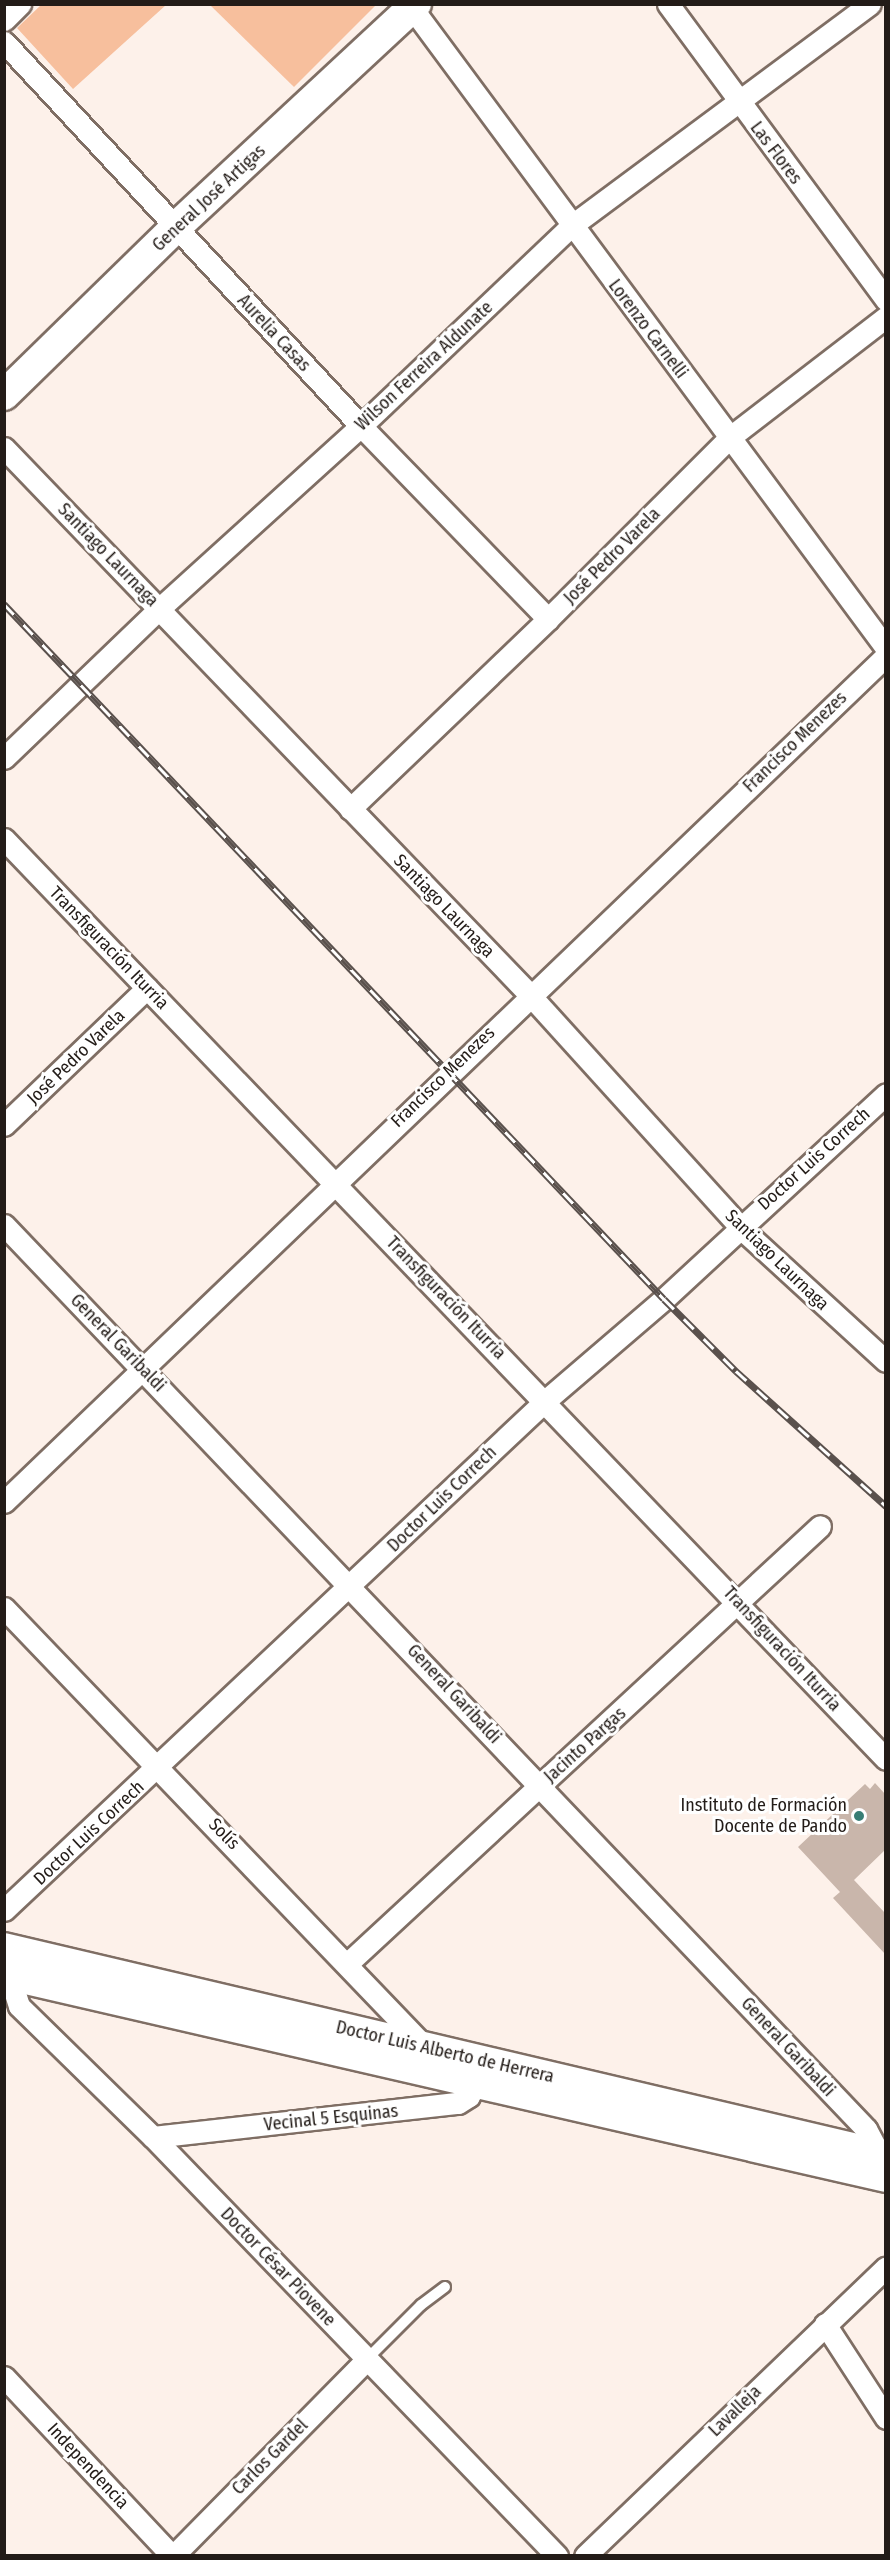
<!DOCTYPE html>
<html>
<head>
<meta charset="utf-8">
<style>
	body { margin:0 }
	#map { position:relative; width:890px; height:2560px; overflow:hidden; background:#fdf1ea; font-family:"Fira Sans Condensed",sans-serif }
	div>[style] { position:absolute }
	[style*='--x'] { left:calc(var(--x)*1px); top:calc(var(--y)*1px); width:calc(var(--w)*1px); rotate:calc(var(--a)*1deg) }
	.green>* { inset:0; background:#f7bf9d }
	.building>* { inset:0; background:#c9b6ab }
	.roads { filter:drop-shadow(2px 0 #7f6e64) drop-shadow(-2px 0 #7f6e64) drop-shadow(0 2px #7f6e64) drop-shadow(0 -2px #7f6e64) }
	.lane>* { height:10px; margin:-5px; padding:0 5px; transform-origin:5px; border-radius:5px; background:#fff }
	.street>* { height:21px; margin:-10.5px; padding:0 10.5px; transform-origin:10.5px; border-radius:10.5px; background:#fff }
	.secondary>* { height:30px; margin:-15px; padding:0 15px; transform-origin:15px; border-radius:15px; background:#fff }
	.rail>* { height:7px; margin-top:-3.5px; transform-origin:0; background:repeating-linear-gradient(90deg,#fff 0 14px,#5a514d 0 28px); box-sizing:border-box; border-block:2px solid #5a514d }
	.dots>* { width:16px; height:16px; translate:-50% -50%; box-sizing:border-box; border:3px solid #fff; border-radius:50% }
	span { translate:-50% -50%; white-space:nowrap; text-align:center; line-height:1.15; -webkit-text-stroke:6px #fff; paint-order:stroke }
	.street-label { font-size:18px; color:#231c18 }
	.poi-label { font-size:18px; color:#231c18 }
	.right { translate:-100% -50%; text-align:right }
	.frame { position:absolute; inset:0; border:6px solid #231c18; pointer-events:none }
</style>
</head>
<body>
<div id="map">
	<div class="green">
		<i style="clip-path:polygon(41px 5px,41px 4px,166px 5px,73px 89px,17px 28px)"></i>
		<i style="clip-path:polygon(210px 5px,376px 5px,294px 87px)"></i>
	</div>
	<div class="building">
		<i style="clip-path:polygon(875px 1783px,885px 1794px,885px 1850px,854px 1880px,885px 1913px,885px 1954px,833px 1898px,840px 1892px,798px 1847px,865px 1784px,870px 1789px)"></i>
	</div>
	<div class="roads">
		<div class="lane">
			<i style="--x:367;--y:2359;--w:76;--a:-45"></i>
			<i style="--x:421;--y:2305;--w:30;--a:-37"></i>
		</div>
		<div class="street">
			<i style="--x:409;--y:4;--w:801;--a:53.47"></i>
			<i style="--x:668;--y:4;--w:368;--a:53.6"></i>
			<i style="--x:4;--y:20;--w:23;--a:-45"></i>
			<i style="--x:4;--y:42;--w:524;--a:47.09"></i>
			<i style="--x:361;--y:426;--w:269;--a:45.9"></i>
			<i style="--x:4;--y:448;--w:757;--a:46.12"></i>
			<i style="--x:529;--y:994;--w:321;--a:47.8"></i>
			<i style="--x:745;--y:1232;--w:191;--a:42.5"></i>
			<i style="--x:4;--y:758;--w:216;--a:-43.9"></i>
			<i style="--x:160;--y:608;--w:271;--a:-42.2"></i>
			<i style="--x:361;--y:426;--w:290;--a:-43.6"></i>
			<i style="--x:571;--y:226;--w:372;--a:-36.6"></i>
			<i style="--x:350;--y:809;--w:274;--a:-43.8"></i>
			<i style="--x:548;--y:619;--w:256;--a:-45"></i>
			<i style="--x:729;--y:438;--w:198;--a:-37.6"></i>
			<i style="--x:4;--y:839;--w:1274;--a:46.21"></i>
			<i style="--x:4;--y:1125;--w:198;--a:-43.8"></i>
			<i style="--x:4;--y:1225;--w:1249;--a:46.36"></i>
			<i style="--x:866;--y:2129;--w:30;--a:62"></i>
			<i style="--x:880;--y:2155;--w:8;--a:104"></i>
			<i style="--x:4;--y:1502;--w:1222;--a:-43.81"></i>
			<i style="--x:4;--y:1608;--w:608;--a:46.2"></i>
			<i style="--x:4;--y:1910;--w:743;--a:-43.25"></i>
			<i style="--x:545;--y:1401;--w:157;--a:-40.6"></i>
			<i style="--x:664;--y:1299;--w:302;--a:-42.7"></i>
			<i style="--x:348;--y:1963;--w:643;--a:-42.79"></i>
			<i style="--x:6;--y:1965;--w:43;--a:72.4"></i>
			<i style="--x:19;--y:2006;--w:187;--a:44.4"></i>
			<i style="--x:153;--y:2137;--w:582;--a:46.04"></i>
			<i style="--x:153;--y:2137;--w:307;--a:-6.4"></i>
			<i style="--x:458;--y:2103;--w:13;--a:-32"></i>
			<i style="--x:469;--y:2096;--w:28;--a:-71"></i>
			<i style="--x:825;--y:2324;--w:112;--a:57"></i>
			<i style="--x:4;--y:2377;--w:245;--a:46.8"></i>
			<i style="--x:173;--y:2556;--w:276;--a:-45.4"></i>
			<i style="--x:585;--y:2556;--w:417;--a:-43.8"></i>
		</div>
		<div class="secondary">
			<i style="--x:4;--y:395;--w:239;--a:-44.3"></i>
			<i style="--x:175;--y:228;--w:329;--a:-42.9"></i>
			<i style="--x:4;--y:1948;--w:906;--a:13.27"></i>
			<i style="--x:4;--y:1974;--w:905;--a:12.96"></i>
		</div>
	</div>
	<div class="rail">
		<i style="--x:4;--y:604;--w:958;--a:46.48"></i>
		<i style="--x:664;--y:1299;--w:102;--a:45"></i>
		<i style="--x:736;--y:1371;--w:202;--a:42"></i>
	</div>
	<div class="dots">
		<i style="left:859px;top:1816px;background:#387e75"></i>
	</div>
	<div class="street-label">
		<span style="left:776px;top:153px;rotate:53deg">Las Flores</span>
		<span style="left:209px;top:198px;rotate:-43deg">General José Artigas</span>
		<span style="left:648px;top:329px;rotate:53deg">Lorenzo Carnelli</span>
		<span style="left:274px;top:333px;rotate:47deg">Aurelia Casas</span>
		<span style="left:424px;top:366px;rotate:-43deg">Wilson Ferreira Aldunate</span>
		<span style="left:108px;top:555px;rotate:46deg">Santiago Laurnaga</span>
		<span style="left:612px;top:556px;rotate:-45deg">José Pedro Varela</span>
		<span style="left:795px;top:742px;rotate:-44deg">Francisco Menezes</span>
		<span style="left:444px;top:906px;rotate:46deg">Santiago Laurnaga</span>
		<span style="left:109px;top:948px;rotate:46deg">Transfiguración Iturria</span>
		<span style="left:76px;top:1057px;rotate:-44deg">José Pedro Varela</span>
		<span style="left:443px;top:1077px;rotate:-44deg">Francisco Menezes</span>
		<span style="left:814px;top:1159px;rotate:-42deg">Doctor Luis Correch</span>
		<span style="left:777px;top:1260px;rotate:44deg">Santiago Laurnaga</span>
		<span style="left:446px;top:1298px;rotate:46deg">Transfiguración Iturria</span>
		<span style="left:118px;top:1343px;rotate:46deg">General Garibaldi</span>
		<span style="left:442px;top:1499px;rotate:-44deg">Doctor Luis Correch</span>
		<span style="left:782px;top:1649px;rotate:47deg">Transfiguración Iturria</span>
		<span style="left:454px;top:1694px;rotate:47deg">General Garibaldi</span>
		<span style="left:585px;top:1745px;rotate:-42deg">Jacinto Pargas</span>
		<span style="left:89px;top:1833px;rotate:-43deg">Doctor Luis Correch</span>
		<span style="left:224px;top:1834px;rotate:46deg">Solís</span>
		<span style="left:788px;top:2047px;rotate:47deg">General Garibaldi</span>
		<span style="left:445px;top:2052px;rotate:13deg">Doctor Luis Alberto de Herrera</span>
		<span style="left:331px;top:2118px;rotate:-6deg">Vecinal 5 Esquinas</span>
		<span style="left:278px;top:2267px;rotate:46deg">Doctor César Piovene</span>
		<span style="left:735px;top:2411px;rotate:-44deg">Lavalleja</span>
		<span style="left:270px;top:2457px;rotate:-45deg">Carlos Gardel</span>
		<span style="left:88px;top:2466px;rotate:47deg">Independencia</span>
	</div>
	<div class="poi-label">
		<span class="right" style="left:847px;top:1816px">Instituto de Formación<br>Docente de Pando</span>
	</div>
	<div class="frame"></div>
</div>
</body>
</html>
